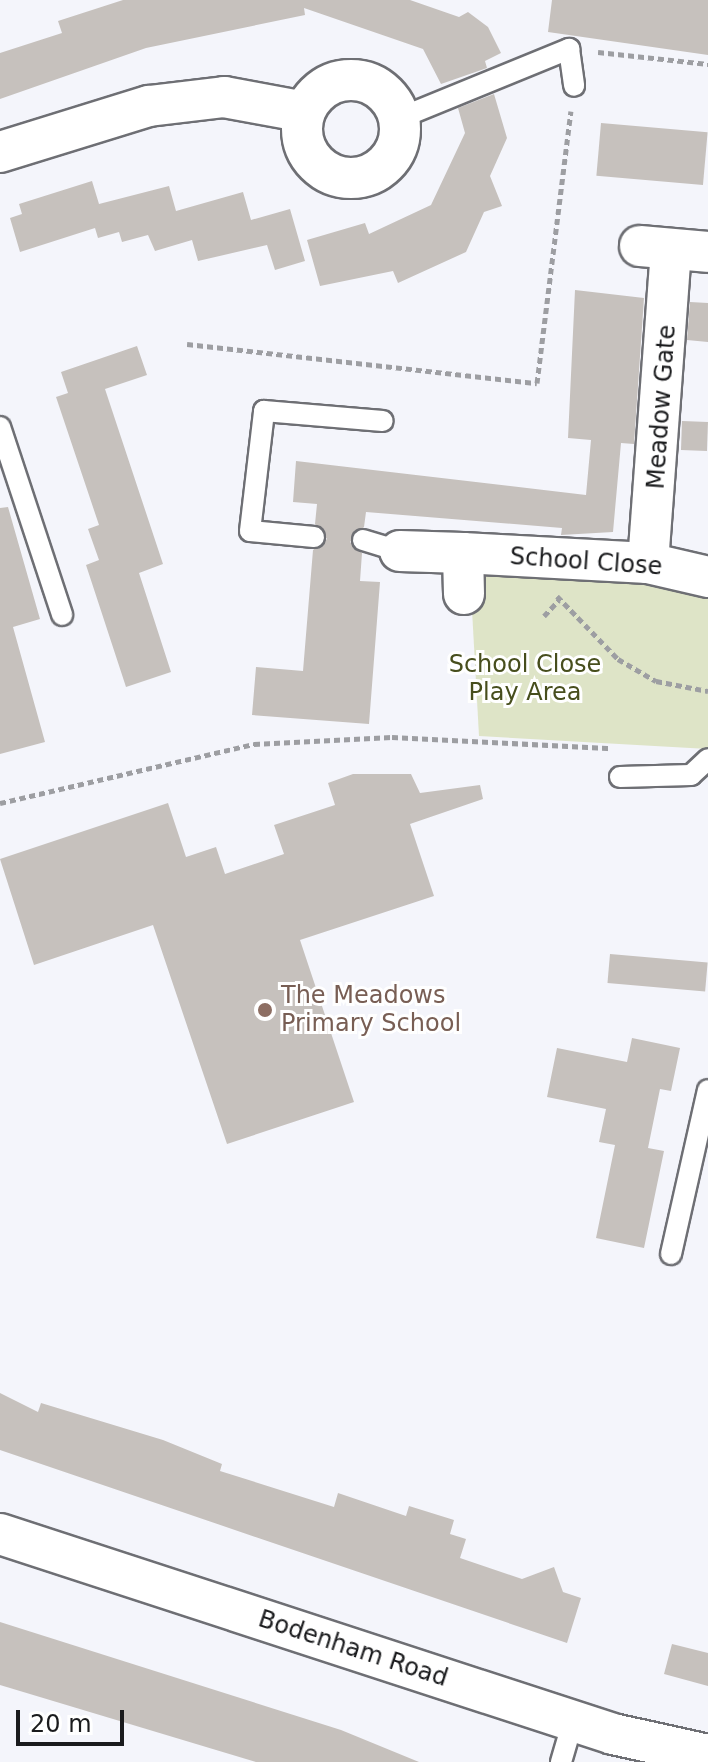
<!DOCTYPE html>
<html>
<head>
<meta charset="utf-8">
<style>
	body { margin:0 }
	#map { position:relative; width:708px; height:1762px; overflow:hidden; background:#f4f5fb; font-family:"DejaVu Sans",sans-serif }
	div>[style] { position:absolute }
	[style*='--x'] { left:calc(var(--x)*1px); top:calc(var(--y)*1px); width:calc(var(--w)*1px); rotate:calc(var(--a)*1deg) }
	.green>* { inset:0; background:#dee4c7 }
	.building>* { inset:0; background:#c6c1bd; transform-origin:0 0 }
	.path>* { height:5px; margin-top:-2.5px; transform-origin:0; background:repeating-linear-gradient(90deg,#9d9ea2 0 6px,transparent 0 10px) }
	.roads { filter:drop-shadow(2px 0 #6e6f74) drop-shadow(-2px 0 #6e6f74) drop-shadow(0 2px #6e6f74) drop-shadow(0 -2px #6e6f74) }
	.service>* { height:20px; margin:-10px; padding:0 10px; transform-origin:10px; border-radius:10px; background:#fff }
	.minor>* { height:40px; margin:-20px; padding:0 20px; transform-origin:20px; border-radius:20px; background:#fff }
	.minor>.ring { margin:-20px; padding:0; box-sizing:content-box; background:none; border:40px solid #fff; border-radius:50% }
	.dots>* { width:22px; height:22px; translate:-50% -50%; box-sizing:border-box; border:4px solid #fff; border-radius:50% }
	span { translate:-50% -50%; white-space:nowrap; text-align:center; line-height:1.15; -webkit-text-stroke:6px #fff; paint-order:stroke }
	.street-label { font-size:24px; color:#1a1b1d }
	.park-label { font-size:24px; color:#474e1d }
	.education-label { font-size:24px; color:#785e54 }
	.left { translate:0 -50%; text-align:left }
	.scale { position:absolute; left:16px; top:1710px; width:108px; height:36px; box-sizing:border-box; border:4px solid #1a1b1d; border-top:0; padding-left:10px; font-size:24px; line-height:28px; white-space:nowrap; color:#1a1b1d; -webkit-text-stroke:6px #fff; paint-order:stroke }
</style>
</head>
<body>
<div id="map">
	<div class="green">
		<i style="clip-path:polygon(469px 556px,708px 580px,708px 749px,479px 736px)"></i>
	</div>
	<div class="building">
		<i style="clip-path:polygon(123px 0,410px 0,459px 17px,468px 12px,488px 27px,501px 53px,485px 61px,487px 68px,441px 84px,423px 49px,304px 8px,305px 15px,146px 48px,0 99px,0 53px,62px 33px,58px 21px)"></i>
		<i style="clip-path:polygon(552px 0,708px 0,708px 55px,548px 32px)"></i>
		<i style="clip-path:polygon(494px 94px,507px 138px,490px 176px,502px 206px,484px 212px,466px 252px,398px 283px,393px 271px,320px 286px,307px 240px,365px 223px,369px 234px,431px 205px,465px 133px,458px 108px)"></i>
		<i style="left:601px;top:123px;width:107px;height:53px;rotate:5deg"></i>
		<i style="clip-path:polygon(92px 181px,99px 204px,169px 186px,176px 211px,243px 192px,251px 220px,290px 209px,305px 261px,275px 270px,267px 245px,198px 261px,192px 240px,155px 251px,148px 235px,122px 242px,119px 232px,98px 238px,95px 228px,20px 252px,10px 218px,22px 214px,19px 204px)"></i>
		<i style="clip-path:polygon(575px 290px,644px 298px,634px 444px,621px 443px,613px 532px,561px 535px,562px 528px,366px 512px,364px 527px,350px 542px,362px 553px,360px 581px,380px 582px,369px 724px,252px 715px,256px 667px,303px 671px,313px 550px,327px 539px,315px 524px,317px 504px,293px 502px,296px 461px,586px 495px,591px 440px,568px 438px)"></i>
		<i style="clip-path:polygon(690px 302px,708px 303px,708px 342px,687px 340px)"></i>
		<i style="clip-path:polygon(137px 346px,147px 375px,105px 389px,163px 564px,139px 573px,171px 672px,126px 687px,86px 565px,99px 560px,88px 529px,99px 525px,56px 397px,68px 393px,61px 372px)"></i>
		<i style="left:682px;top:421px;width:26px;height:29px;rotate:2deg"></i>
		<i style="clip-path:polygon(8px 507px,40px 619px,13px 627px,45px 742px,0 754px,0 508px)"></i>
		<i style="clip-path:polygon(353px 774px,411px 774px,420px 793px,480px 785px,483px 799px,410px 824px,434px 896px,300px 940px,354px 1102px,227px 1144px,153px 925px,34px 965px,0 859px,168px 803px,186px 857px,216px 847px,225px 874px,284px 854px,274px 825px,335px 805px,328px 783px)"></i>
		<i style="left:610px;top:954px;width:98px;height:29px;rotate:5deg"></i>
		<i style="clip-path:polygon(632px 1038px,680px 1048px,671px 1091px,660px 1089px,648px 1148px,664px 1151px,644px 1248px,596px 1238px,615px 1145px,599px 1142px,606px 1109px,547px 1097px,557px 1048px,627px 1062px)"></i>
		<i style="clip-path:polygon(0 1393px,38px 1412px,41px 1403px,163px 1440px,222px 1464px,220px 1471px,334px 1507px,338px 1493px,406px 1516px,409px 1506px,454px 1520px,450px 1534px,466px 1539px,460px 1558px,522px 1579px,554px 1567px,563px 1592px,581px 1598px,567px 1643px,0 1450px)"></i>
		<i style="clip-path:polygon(0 1622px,341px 1730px,419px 1762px,256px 1762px,0 1685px)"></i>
		<i style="clip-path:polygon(672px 1644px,708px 1653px,708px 1686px,664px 1674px)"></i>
	</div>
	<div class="path">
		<i style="--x:598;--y:52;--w:111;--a:6.2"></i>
		<i style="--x:187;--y:344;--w:352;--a:6.4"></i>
		<i style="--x:537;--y:383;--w:274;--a:-82.9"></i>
		<i style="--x:557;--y:596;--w:88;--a:45.9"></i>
		<i style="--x:618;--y:659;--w:44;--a:30.1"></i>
		<i style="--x:656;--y:681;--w:53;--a:10.9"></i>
		<i style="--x:544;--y:616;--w:22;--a:-47"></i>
		<i style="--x:0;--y:803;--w:261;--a:-13.1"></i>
		<i style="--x:254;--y:744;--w:138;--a:-2.9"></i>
		<i style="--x:392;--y:737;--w:220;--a:2.9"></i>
	</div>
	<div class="roads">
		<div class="service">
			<i style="--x:400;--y:118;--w:183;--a:-22.2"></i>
			<i style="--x:569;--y:49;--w:37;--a:82"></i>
			<i style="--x:0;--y:427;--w:198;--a:71.7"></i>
			<i style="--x:314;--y:537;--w:64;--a:-174.6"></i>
			<i style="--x:250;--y:531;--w:121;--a:-83.3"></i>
			<i style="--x:264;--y:411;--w:119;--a:4.8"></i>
			<i style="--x:363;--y:540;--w:39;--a:17"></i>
			<i style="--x:620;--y:777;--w:71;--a:-1.6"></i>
			<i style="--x:691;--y:775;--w:23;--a:-43"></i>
			<i style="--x:671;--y:1254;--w:168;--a:-77.3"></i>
			<i style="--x:561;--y:1762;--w:43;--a:-73.7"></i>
		</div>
		<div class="minor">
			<i class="ring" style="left:302px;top:80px;width:58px;height:58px"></i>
			<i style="--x:0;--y:152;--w:156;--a:-17.2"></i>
			<i style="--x:149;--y:106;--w:76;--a:-6.8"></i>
			<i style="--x:224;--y:97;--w:82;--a:10.5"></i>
			<i style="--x:640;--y:246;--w:68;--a:5"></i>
			<i style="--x:400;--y:551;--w:63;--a:1.8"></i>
			<i style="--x:648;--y:563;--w:314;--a:-85.8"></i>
			<i style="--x:464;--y:594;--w:41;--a:-91.4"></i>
			<i style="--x:463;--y:553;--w:185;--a:3.1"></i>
			<i style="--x:648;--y:563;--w:62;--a:13.1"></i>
			<i style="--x:0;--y:1534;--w:645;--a:18.07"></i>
			<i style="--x:613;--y:1734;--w:97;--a:12.5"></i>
		</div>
	</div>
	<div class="dots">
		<i style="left:265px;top:1010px;background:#8d6e63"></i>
	</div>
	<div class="street-label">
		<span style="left:662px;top:407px;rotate:-86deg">Meadow Gate</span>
		<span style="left:586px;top:562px;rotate:4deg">School Close</span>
		<span style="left:353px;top:1649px;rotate:18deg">Bodenham Road</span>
	</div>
	<div class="park-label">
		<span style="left:525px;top:679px">School Close<br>Play Area</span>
	</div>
	<div class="education-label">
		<span class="left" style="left:281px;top:1010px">The Meadows<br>Primary School</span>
	</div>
	<div class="scale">20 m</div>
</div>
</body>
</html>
